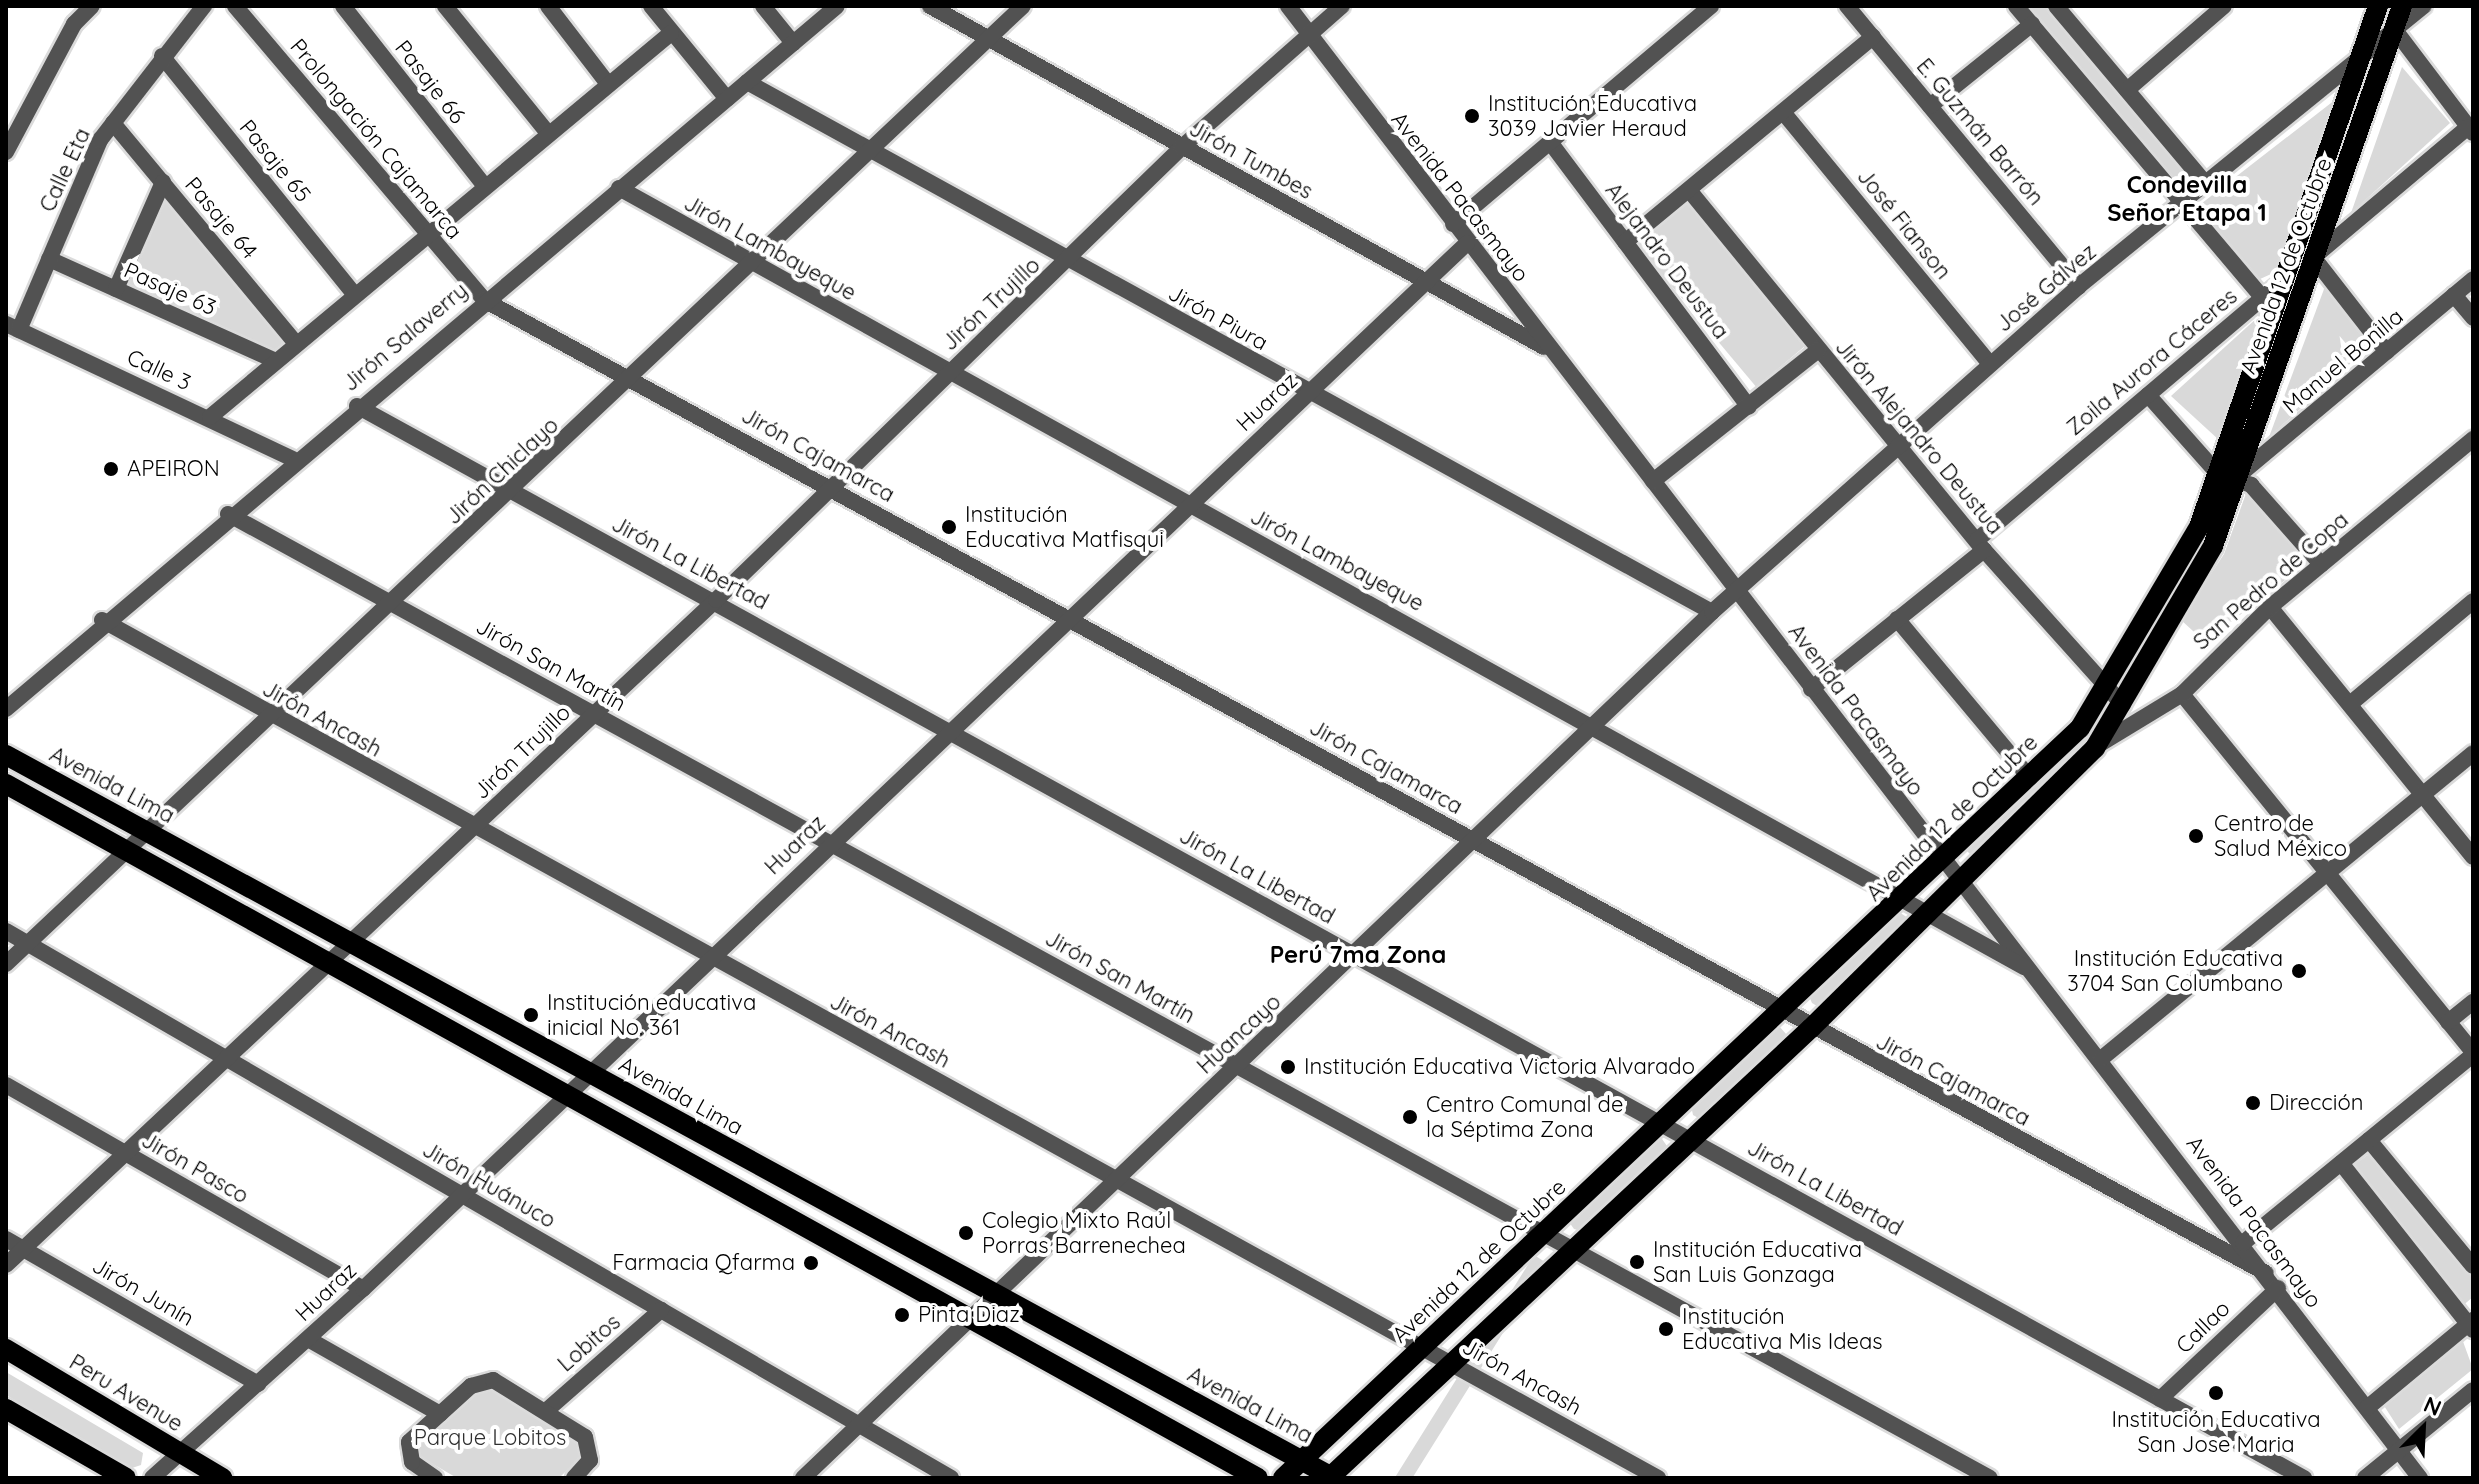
<!DOCTYPE html>
<html>
<head>
<meta charset="utf-8">
<style>
	body { margin:0 }
	#map { position:relative; width:2479px; height:1484px; overflow:hidden; background:#fff; font-family:Quicksand,sans-serif }
	div>[style] { position:absolute }
	[style*='--x'] { left:calc(var(--x)*1px); top:calc(var(--y)*1px); width:calc(var(--w)*1px); rotate:calc(var(--a)*1deg) }
	.green>* { inset:0; background:#d9d9d9; transform-origin:0 0 }
	.roads { filter:drop-shadow(2px 0 #dbdbdb) drop-shadow(-2px 0 #dbdbdb) drop-shadow(0 2px #dbdbdb) drop-shadow(0 -2px #dbdbdb) }
	.minor>* { height:16px; margin:-8px; padding:0 8px; transform-origin:8px; border-radius:8px; background:#525252 }
	.major>* { height:20px; margin:-10px; padding:0 10px; transform-origin:10px; border-radius:10px; background:#000 }
	.dots>* { width:22px; height:22px; translate:-50% -50%; box-sizing:border-box; border:4px solid #fff; border-radius:50% }
	span { translate:-50% -50%; white-space:nowrap; text-align:center; line-height:1.15; -webkit-text-stroke:8px #fff; paint-order:stroke }
	.street-label { font-size:22px; color:#000 }
	.poi-label { font-size:22px; color:#000 }
	.left { translate:0 -50%; text-align:left }
	.right { translate:-100% -50%; text-align:right }
	.park-label { font-size:22px; color:#303030 }
	.neighbourhood-label { font-size:24px; color:#000; font-weight:700 }
	.frame { position:absolute; inset:0; border:8px solid #000; pointer-events:none }
	.north { position:absolute; left:2383px; top:1388px; width:80px; height:80px; -webkit-text-stroke:6px #fff; paint-order:stroke; rotate:24deg; font-size:22px; font-weight:700; line-height:32px; text-align:center; color:#000 }
	.north::after { content:''; display:block; margin:auto; width:28px; height:36px; background:#000; clip-path:polygon(50% 0,100% 100%,50% 72%,0 100%) }
</style>
</head>
<body>
<div id="map">
	<div class="green">
		<i style="clip-path:polygon(2025px 6px,2048px 6px,2193px 176px,2182px 187px)"></i>
		<i style="clip-path:polygon(2402px 67px,2450px 123px,2351px 213px)"></i>
		<i style="clip-path:polygon(2340px 96px,2280px 270px,2260px 279px,2197px 207px)"></i>
		<i style="clip-path:polygon(166px 193px,286px 341px,276px 352px,125px 284px)"></i>
		<i style="left:1687px;top:197px;width:190px;height:69px;rotate:50deg"></i>
		<i style="clip-path:polygon(2327px 281px,2373px 343px,2269px 437px)"></i>
		<i style="clip-path:polygon(2258px 317px,2219px 440px,2171px 396px)"></i>
		<i style="clip-path:polygon(2248px 488px,2311px 560px,2205px 642px,2181px 620px,2224px 554px)"></i>
		<i style="clip-path:polygon(2102px 707px,2109px 711px,2096px 733px,1973px 857px,1964px 848px)"></i>
		<i style="clip-path:polygon(1899px 912px,1908px 918px,1817px 1006px,1812px 1003px,1809px 996px)"></i>
		<i style="clip-path:polygon(1778px 1025px,1787px 1035px,1700px 1119px,1693px 1115px,1691px 1105px)"></i>
		<i style="clip-path:polygon(1660px 1136px,1669px 1149px,1581px 1231px,1574px 1229px,1569px 1222px)"></i>
		<i style="clip-path:polygon(2369px 1154px,2473px 1273px,2473px 1297px,2461px 1307px,2354px 1165px)"></i>
		<i style="left:1534px;top:1255px;width:15px;height:275px;rotate:32deg"></i>
		<i style="clip-path:polygon(2461px 1336px,2473px 1369px,2399px 1429px,2381px 1401px)"></i>
		<i style="clip-path:polygon(6px 1372px,143px 1453px,141px 1465px,129px 1469px,6px 1395px)"></i>
		<i style="clip-path:polygon(492px 1389px,581px 1444px,583px 1455px,559px 1478px,457px 1478px,419px 1456px,416px 1448px,479px 1392px)"></i>
	</div>
	<div class="roads">
		<div class="minor">
			<i style="--x:235;--y:6;--w:385;--a:49.7"></i>
			<i style="--x:484;--y:300;--w:2030;--a:28.64"></i>
			<i style="--x:343;--y:6;--w:228;--a:51.8"></i>
			<i style="--x:445;--y:6;--w:164;--a:51"></i>
			<i style="--x:548;--y:6;--w:98;--a:52.4"></i>
			<i style="--x:651;--y:6;--w:120;--a:50.7"></i>
			<i style="--x:763;--y:6;--w:48;--a:51"></i>
			<i style="--x:930;--y:6;--w:702;--a:29.05"></i>
			<i style="--x:1288;--y:6;--w:1857;--a:52.44"></i>
			<i style="--x:1847;--y:6;--w:364;--a:50.4"></i>
			<i style="--x:2016;--y:6;--w:390;--a:49.8"></i>
			<i style="--x:2056;--y:6;--w:233;--a:49.9"></i>
			<i style="--x:2395;--y:30;--w:129;--a:52.9"></i>
			<i style="--x:162;--y:56;--w:304;--a:51.1"></i>
			<i style="--x:747;--y:82;--w:1101;--a:28.78"></i>
			<i style="--x:2127;--y:90;--w:128;--a:-40.9"></i>
			<i style="--x:1930;--y:106;--w:131;--a:-38.8"></i>
			<i style="--x:1783;--y:112;--w:326;--a:50.6"></i>
			<i style="--x:113;--y:123;--w:285;--a:50.3"></i>
			<i style="--x:1550;--y:142;--w:331;--a:53.1"></i>
			<i style="--x:6;--y:152;--w:145;--a:-62"></i>
			<i style="--x:74;--y:24;--w:25;--a:-45"></i>
			<i style="--x:619;--y:188;--w:1607;--a:29.01"></i>
			<i style="--x:1689;--y:190;--w:465;--a:50.7"></i>
			<i style="--x:1984;--y:550;--w:208;--a:48.1"></i>
			<i style="--x:1453;--y:224;--w:338;--a:-40.2"></i>
			<i style="--x:1625;--y:242;--w:322;--a:-39.6"></i>
			<i style="--x:2315;--y:256;--w:200;--a:-40.1"></i>
			<i style="--x:2313;--y:257;--w:120;--a:52.1"></i>
			<i style="--x:49;--y:259;--w:247;--a:24.2"></i>
			<i style="--x:116;--y:289;--w:117;--a:-66.3"></i>
			<i style="--x:2454;--y:295;--w:30;--a:50"></i>
			<i style="--x:6;--y:324;--w:317;--a:25.2"></i>
			<i style="--x:19;--y:330;--w:207;--a:-66.9"></i>
			<i style="--x:100;--y:140;--w:170;--a:-52.2"></i>
			<i style="--x:2148;--y:395;--w:107;--a:48.4"></i>
			<i style="--x:2219;--y:475;--w:34;--a:17"></i>
			<i style="--x:2251;--y:485;--w:106;--a:48.5"></i>
			<i style="--x:357;--y:406;--w:2223;--a:28.84"></i>
			<i style="--x:210;--y:417;--w:600;--a:-39.79"></i>
			<i style="--x:2239;--y:475;--w:305;--a:-39.9"></i>
			<i style="--x:1653;--y:481;--w:211;--a:-38.4"></i>
			<i style="--x:228;--y:514;--w:2008;--a:28.68"></i>
			<i style="--x:1977;--y:540;--w:402;--a:-40.3"></i>
			<i style="--x:2270;--y:607;--w:322;--a:50.9"></i>
			<i style="--x:1897;--y:619;--w:207;--a:50.1"></i>
			<i style="--x:102;--y:620;--w:1777;--a:28.87"></i>
			<i style="--x:1811;--y:689;--w:222;--a:-38.8"></i>
			<i style="--x:2182;--y:694;--w:461;--a:50.9"></i>
			<i style="--x:2350;--y:704;--w:160;--a:-39.9"></i>
			<i style="--x:6;--y:709;--w:1088;--a:-40.23"></i>
			<i style="--x:2095;--y:747;--w:102;--a:-31.3"></i>
			<i style="--x:2182;--y:694;--w:124;--a:-44.7"></i>
			<i style="--x:2270;--y:607;--w:264;--a:-39.6"></i>
			<i style="--x:6;--y:931;--w:1092;--a:30.06"></i>
			<i style="--x:6;--y:964;--w:1397;--a:-43.29"></i>
			<i style="--x:2448;--y:1022;--w:32;--a:-39"></i>
			<i style="--x:2102;--y:1058;--w:480;--a:-39.4"></i>
			<i style="--x:6;--y:1085;--w:411;--a:29.7"></i>
			<i style="--x:2369;--y:1140;--w:163;--a:50.5"></i>
			<i style="--x:2341;--y:1163;--w:213;--a:51.7"></i>
			<i style="--x:6;--y:1239;--w:291;--a:29.9"></i>
			<i style="--x:2243;--y:1243;--w:297;--a:-39.3"></i>
			<i style="--x:6;--y:1265;--w:973;--a:-43.13"></i>
			<i style="--x:716;--y:600;--w:650;--a:-44.19"></i>
			<i style="--x:1182;--y:147;--w:213;--a:-41.4"></i>
			<i style="--x:308;--y:1339;--w:152;--a:29.6"></i>
			<i style="--x:2160;--y:1399;--w:162;--a:-43.2"></i>
			<i style="--x:2367;--y:1408;--w:138;--a:-39.7"></i>
			<i style="--x:547;--y:1410;--w:152;--a:-41.3"></i>
			<i style="--x:152;--y:1478;--w:283;--a:-41.9"></i>
			<i style="--x:363;--y:1289;--w:1521;--a:-43.45"></i>
			<i style="--x:435;--y:1478;--w:28;--a:-145"></i>
			<i style="--x:412;--y:1462;--w:20;--a:-99"></i>
			<i style="--x:409;--y:1442;--w:84;--a:-42.1"></i>
			<i style="--x:471;--y:1386;--w:23;--a:-15"></i>
			<i style="--x:493;--y:1380;--w:108;--a:31.8"></i>
			<i style="--x:585;--y:1437;--w:24;--a:78"></i>
			<i style="--x:590;--y:1460;--w:24;--a:132"></i>
			<i style="--x:803;--y:1478;--w:1255;--a:-43.61"></i>
			<i style="--x:1712;--y:612;--w:491;--a:-41.6"></i>
			<i style="--x:2079;--y:286;--w:444;--a:-39.1"></i>
			<i style="--x:2365;--y:1478;--w:139;--a:-39.2"></i>
		</div>
		<div class="major">
			<i style="--x:6;--y:755;--w:1512;--a:28.57"></i>
			<i style="--x:6;--y:784;--w:1431;--a:29"></i>
			<i style="--x:6;--y:1349;--w:252;--a:30.8"></i>
			<i style="--x:6;--y:1409;--w:138;--a:29.9"></i>
			<i style="--x:1283;--y:1478;--w:1094;--a:-43.26"></i>
			<i style="--x:2080;--y:728;--w:234;--a:-59.4"></i>
			<i style="--x:2199;--y:527;--w:551;--a:-71.04"></i>
			<i style="--x:1329;--y:1478;--w:659;--a:-43.03"></i>
			<i style="--x:1811;--y:1028;--w:399;--a:-44.6"></i>
			<i style="--x:2095;--y:748;--w:234;--a:-59.7"></i>
			<i style="--x:2213;--y:546;--w:572;--a:-70.71"></i>
		</div>
	</div>
	<div class="dots">
		<i style="left:1472px;top:116px;background:#000"></i>
		<i style="left:111px;top:469px;background:#000"></i>
		<i style="left:949px;top:527px;background:#000"></i>
		<i style="left:2196px;top:836px;background:#000"></i>
		<i style="left:2299px;top:971px;background:#000"></i>
		<i style="left:531px;top:1015px;background:#000"></i>
		<i style="left:1288px;top:1067px;background:#000"></i>
		<i style="left:2253px;top:1103px;background:#000"></i>
		<i style="left:1410px;top:1117px;background:#000"></i>
		<i style="left:966px;top:1233px;background:#000"></i>
		<i style="left:1637px;top:1262px;background:#000"></i>
		<i style="left:811px;top:1263px;background:#000"></i>
		<i style="left:902px;top:1315px;background:#000"></i>
		<i style="left:1666px;top:1329px;background:#000"></i>
		<i style="left:2216px;top:1393px;background:#000"></i>
	</div>
	<div class="street-label">
		<span style="left:430px;top:82px;rotate:52deg">Pasaje 66</span>
		<span style="left:1980px;top:132px;rotate:50deg">E. Guzmán Barrón</span>
		<span style="left:376px;top:139px;rotate:50deg">Prolongación Cajamarca</span>
		<span style="left:1251px;top:160px;rotate:29deg">Jirón Tumbes</span>
		<span style="left:275px;top:161px;rotate:51deg">Pasaje 65</span>
		<span style="left:65px;top:170px;rotate:-65deg">Calle Eta</span>
		<span style="left:1460px;top:197px;rotate:52deg">Avenida Pacasmayo</span>
		<span style="left:221px;top:218px;rotate:50deg">Pasaje 64</span>
		<span style="left:1904px;top:224px;rotate:51deg">José Fianson</span>
		<span style="left:770px;top:248px;rotate:29deg">Jirón Lambayeque</span>
		<span style="left:1667px;top:261px;rotate:53deg">Alejandro Deustua</span>
		<span style="left:2286px;top:266px;rotate:-70deg">Avenida 12 de Octubre</span>
		<span style="left:2046px;top:288px;rotate:-40deg">José Gálvez</span>
		<span style="left:170px;top:289px;rotate:24deg">Pasaje 63</span>
		<span style="left:991px;top:304px;rotate:-43deg">Jirón Trujillo</span>
		<span style="left:1218px;top:318px;rotate:29deg">Jirón Piura</span>
		<span style="left:405px;top:337px;rotate:-40deg">Jirón Salaverry</span>
		<span style="left:2343px;top:361px;rotate:-40deg">Manuel Bonilla</span>
		<span style="left:2152px;top:362px;rotate:-40deg">Zoila Aurora Cáceres</span>
		<span style="left:159px;top:370px;rotate:25deg">Calle 3</span>
		<span style="left:1267px;top:402px;rotate:-43deg">Huaraz</span>
		<span style="left:1919px;top:437px;rotate:50deg">Jirón Alejandro Deustua</span>
		<span style="left:818px;top:455px;rotate:29deg">Jirón Cajamarca</span>
		<span style="left:502px;top:471px;rotate:-43deg">Jirón Chiclayo</span>
		<span style="left:1337px;top:560px;rotate:28deg">Jirón Lambayeque</span>
		<span style="left:690px;top:563px;rotate:28deg">Jirón La Libertad</span>
		<span style="left:2271px;top:581px;rotate:-41deg">San Pedro de Copa</span>
		<span style="left:551px;top:665px;rotate:29deg">Jirón San Martín</span>
		<span style="left:1856px;top:710px;rotate:53deg">Avenida Pacasmayo</span>
		<span style="left:322px;top:719px;rotate:29deg">Jirón Ancash</span>
		<span style="left:522px;top:752px;rotate:-44deg">Jirón Trujillo</span>
		<span style="left:1386px;top:767px;rotate:29deg">Jirón Cajamarca</span>
		<span style="left:112px;top:785px;rotate:28deg">Avenida Lima</span>
		<span style="left:1952px;top:818px;rotate:-44deg">Avenida 12 de Octubre</span>
		<span style="left:795px;top:845px;rotate:-44deg">Huaraz</span>
		<span style="left:1257px;top:876px;rotate:29deg">Jirón La Libertad</span>
		<span style="left:1120px;top:977px;rotate:29deg">Jirón San Martín</span>
		<span style="left:890px;top:1031px;rotate:28deg">Jirón Ancash</span>
		<span style="left:1239px;top:1034px;rotate:-43deg">Huancayo</span>
		<span style="left:1953px;top:1080px;rotate:28deg">Jirón Cajamarca</span>
		<span style="left:681px;top:1096px;rotate:29deg">Avenida Lima</span>
		<span style="left:195px;top:1168px;rotate:30deg">Jirón Pasco</span>
		<span style="left:489px;top:1185px;rotate:30deg">Jirón Huánuco</span>
		<span style="left:1825px;top:1188px;rotate:29deg">Jirón La Libertad</span>
		<span style="left:2254px;top:1222px;rotate:53deg">Avenida Pacasmayo</span>
		<span style="left:1479px;top:1261px;rotate:-43deg">Avenida 12 de Octubre</span>
		<span style="left:143px;top:1292px;rotate:30deg">Jirón Junín</span>
		<span style="left:326px;top:1292px;rotate:-43deg">Huaraz</span>
		<span style="left:2203px;top:1327px;rotate:-44deg">Callao</span>
		<span style="left:589px;top:1343px;rotate:-41deg">Lobitos</span>
		<span style="left:1522px;top:1377px;rotate:29deg">Jirón Ancash</span>
		<span style="left:126px;top:1393px;rotate:31deg">Peru Avenue</span>
		<span style="left:1250px;top:1405px;rotate:28deg">Avenida Lima</span>
	</div>
	<div class="poi-label">
		<span class="left" style="left:1488px;top:116px">Institución Educativa<br>3039 Javier Heraud</span>
		<span class="left" style="left:127px;top:469px">APEIRON</span>
		<span class="left" style="left:965px;top:527px">Institución<br>Educativa Matfisqui</span>
		<span class="left" style="left:2214px;top:836px">Centro de<br>Salud México</span>
		<span class="right" style="left:2283px;top:971px">Institución Educativa<br>3704 San Columbano</span>
		<span class="left" style="left:547px;top:1015px">Institución educativa<br>inicial No. 361</span>
		<span class="left" style="left:1304px;top:1067px">Institución Educativa Victoria Alvarado</span>
		<span class="left" style="left:2269px;top:1103px">Dirección</span>
		<span class="left" style="left:1426px;top:1117px">Centro Comunal de<br>la Séptima Zona</span>
		<span class="left" style="left:982px;top:1233px">Colegio Mixto Raúl<br>Porras Barrenechea</span>
		<span class="left" style="left:1653px;top:1262px">Institución Educativa<br>San Luis Gonzaga</span>
		<span class="right" style="left:795px;top:1263px">Farmacia Qfarma</span>
		<span class="left" style="left:918px;top:1315px">Pinta Diaz</span>
		<span class="left" style="left:1682px;top:1329px">Institución<br>Educativa Mis Ideas</span>
		<span style="left:2216px;top:1432px">Institución Educativa<br>San Jose Maria</span>
	</div>
	<div class="park-label">
		<span style="left:490px;top:1438px">Parque Lobitos</span>
	</div>
	<div class="neighbourhood-label">
		<span style="left:2187px;top:199px">Condevilla<br>Señor Etapa 1</span>
		<span style="left:1358px;top:955px">Perú 7ma Zona</span>
	</div>
	<div class="frame"></div>
	<div class="north">N</div>
</div>
</body>
</html>
